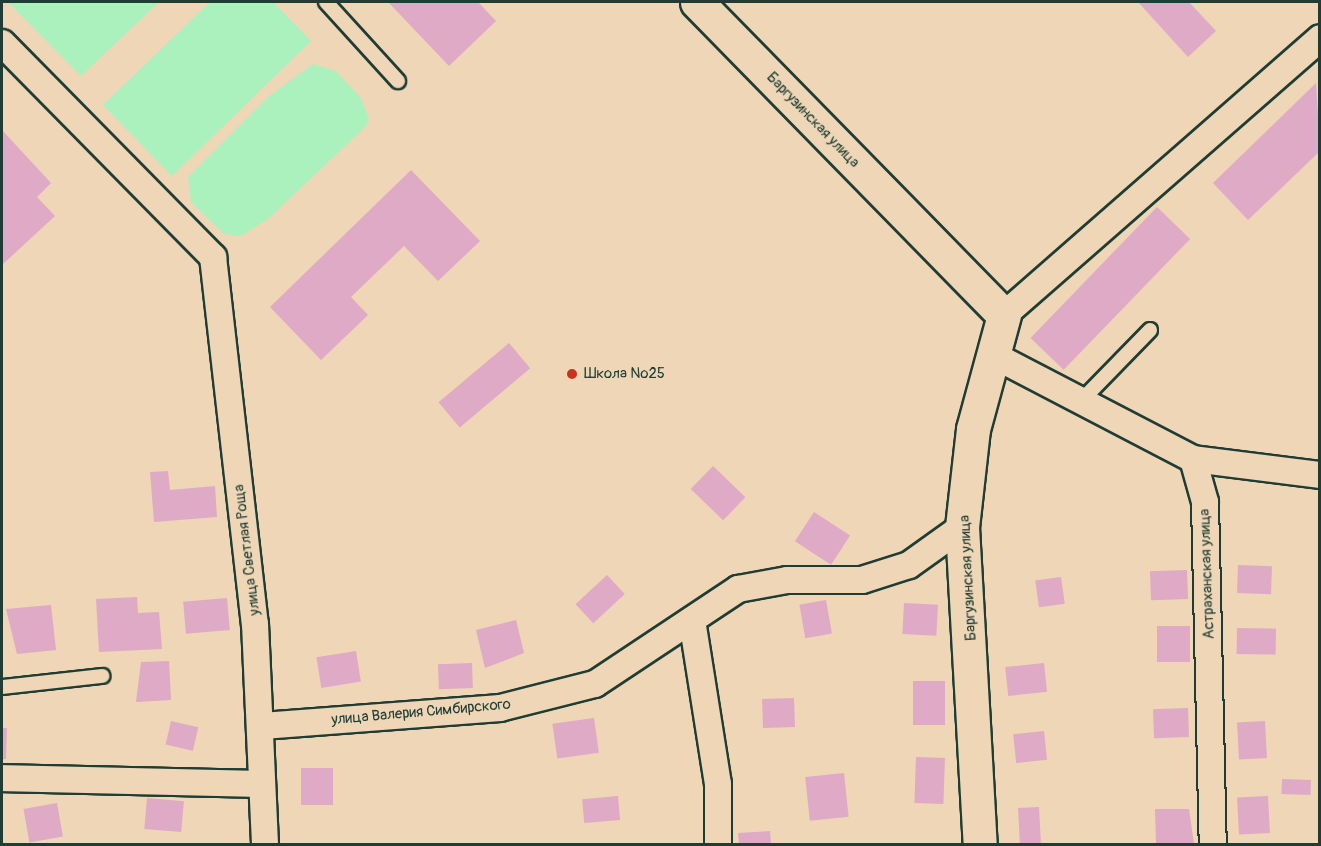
<!DOCTYPE html>
<html>
<head>
<meta charset="utf-8">
<style>
	body { margin:0 }
	#map { position:relative; width:1321px; height:846px; overflow:hidden; background:#eed6b6; font-family:Pangolin,sans-serif }
	div>[style] { position:absolute }
	[style*='--x'] { left:calc(var(--x)*1px); top:calc(var(--y)*1px); width:calc(var(--w)*1px); rotate:calc(var(--a)*1deg) }
	.green>* { inset:0; background:#abf1bd }
	.building>* { inset:0; background:#deaac6; transform-origin:0 0 }
	.roads { filter:drop-shadow(2px 0 #1f3d34) drop-shadow(-2px 0 #1f3d34) drop-shadow(0 2px #1f3d34) drop-shadow(0 -2px #1f3d34) }
	.service>* { height:14px; margin:-7px; padding:0 7px; transform-origin:7px; border-radius:7px; background:#eed6b6 }
	.minor>* { height:26px; margin:-13px; padding:0 13px; transform-origin:13px; border-radius:13px; background:#eed6b6 }
	.tertiary>* { height:33px; margin:-16.5px; padding:0 16.5px; transform-origin:16.5px; border-radius:16.5px; background:#eed6b6 }
	.dots>* { width:16px; height:16px; translate:-50% -50%; box-sizing:border-box; border:3px solid #eed6b6; border-radius:50% }
	span { translate:-50% -50%; white-space:nowrap; text-align:center; line-height:1.15; -webkit-text-stroke:6px #eed6b6; paint-order:stroke }
	.street-label { font-size:15px; color:#1f3d34 }
	.poi-label { font-size:15px; color:#1f3d34 }
	.left { translate:0 -50%; text-align:left }
	.frame { position:absolute; inset:0; border:3px solid #1f3d34; pointer-events:none }
</style>
</head>
<body>
<div id="map">
	<div class="green">
		<i style="clip-path:polygon(8px 2px,159px 2px,81px 76px)"></i>
		<i style="clip-path:polygon(210px 2px,273px 2px,311px 41px,172px 176px,103px 105px)"></i>
		<i style="clip-path:polygon(313px 64px,336px 71px,361px 98px,369px 119px,365px 127px,268px 219px,241px 236px,224px 234px,191px 202px,188px 177px,268px 97px)"></i>
	</div>
	<div class="building">
		<i style="clip-path:polygon(388px 2px,478px 2px,496px 21px,449px 66px)"></i>
		<i style="clip-path:polygon(1138px 2px,1189px 2px,1216px 31px,1188px 57px)"></i>
		<i style="clip-path:polygon(1316px 83px,1320px 151px,1248px 220px,1213px 183px)"></i>
		<i style="clip-path:polygon(2px 130px,51px 183px,37px 197px,55px 216px,2px 265px)"></i>
		<i style="clip-path:polygon(411px 170px,480px 241px,438px 281px,404px 246px,351px 297px,368px 315px,321px 360px,270px 307px)"></i>
		<i style="left:1157px;top:207px;width:46px;height:182px;rotate:44deg"></i>
		<i style="left:509px;top:343px;width:33px;height:92px;rotate:50deg"></i>
		<i style="left:713px;top:466px;width:45px;height:32px;rotate:44deg"></i>
		<i style="clip-path:polygon(168px 471px,170px 490px,215px 486px,217px 517px,154px 522px,150px 472px)"></i>
		<i style="left:814px;top:512px;width:43px;height:35px;rotate:33deg"></i>
		<i style="left:1238px;top:565px;width:34px;height:28px;rotate:2deg"></i>
		<i style="left:1187px;top:570px;width:29px;height:37px;rotate:88deg"></i>
		<i style="left:607px;top:575px;width:26px;height:43px;rotate:47deg"></i>
		<i style="left:1061px;top:577px;width:27px;height:26px;rotate:82deg"></i>
		<i style="clip-path:polygon(137px 597px,138px 613px,159px 612px,162px 649px,99px 652px,96px 599px)"></i>
		<i style="left:227px;top:598px;width:32px;height:44px;rotate:85deg"></i>
		<i style="left:826px;top:600px;width:34px;height:27px;rotate:80deg"></i>
		<i style="left:904px;top:603px;width:34px;height:31px;rotate:3deg"></i>
		<i style="clip-path:polygon(51px 605px,56px 650px,17px 654px,6px 609px)"></i>
		<i style="clip-path:polygon(516px 620px,524px 653px,485px 668px,476px 630px)"></i>
		<i style="left:1157px;top:626px;width:33px;height:36px"></i>
		<i style="left:1237px;top:628px;width:39px;height:26px;rotate:1deg"></i>
		<i style="left:356px;top:651px;width:31px;height:40px;rotate:81deg"></i>
		<i style="clip-path:polygon(169px 661px,171px 700px,136px 702px,141px 662px)"></i>
		<i style="left:472px;top:663px;width:25px;height:34px;rotate:88deg"></i>
		<i style="left:1044px;top:663px;width:29px;height:39px;rotate:84deg"></i>
		<i style="left:913px;top:681px;width:32px;height:44px"></i>
		<i style="left:794px;top:698px;width:29px;height:32px;rotate:88deg"></i>
		<i style="left:1188px;top:708px;width:29px;height:35px;rotate:88deg"></i>
		<i style="left:594px;top:718px;width:35px;height:42px;rotate:82deg"></i>
		<i style="left:171px;top:721px;width:28px;height:24px;rotate:13deg"></i>
		<i style="left:1265px;top:721px;width:37px;height:28px;rotate:87deg"></i>
		<i style="clip-path:polygon(2px 728px,7px 728px,6px 759px,2px 759px)"></i>
		<i style="left:1044px;top:731px;width:29px;height:31px;rotate:84deg"></i>
		<i style="left:916px;top:757px;width:29px;height:46px;rotate:2deg"></i>
		<i style="left:301px;top:768px;width:32px;height:37px"></i>
		<i style="left:844px;top:773px;width:44px;height:39px;rotate:84deg"></i>
		<i style="left:1282px;top:779px;width:29px;height:15px;rotate:2deg"></i>
		<i style="left:618px;top:796px;width:24px;height:36px;rotate:85deg"></i>
		<i style="left:1268px;top:796px;width:37px;height:31px;rotate:87deg"></i>
		<i style="left:147px;top:798px;width:37px;height:31px;rotate:5deg"></i>
		<i style="left:57px;top:803px;width:34px;height:34px;rotate:80deg"></i>
		<i style="left:1039px;top:807px;width:37px;height:21px;rotate:87deg"></i>
		<i style="clip-path:polygon(1155px 809px,1189px 809px,1194px 844px,1156px 844px)"></i>
		<i style="clip-path:polygon(770px 831px,771px 844px,739px 844px,738px 833px)"></i>
	</div>
	<div class="roads">
		<div class="service">
			<i style="--x:326;--y:2;--w:107;--a:47.7"></i>
			<i style="--x:1081;--y:401;--w:99;--a:-45.8"></i>
			<i style="--x:2;--y:687;--w:101;--a:-6.3"></i>
		</div>
		<div class="minor">
			<i style="--x:2;--y:43;--w:301;--a:45.4"></i>
			<i style="--x:213;--y:257;--w:369;--a:83.5"></i>
			<i style="--x:255;--y:624;--w:220;--a:87.4"></i>
			<i style="--x:1004;--y:315;--w:420;--a:-41.2"></i>
			<i style="--x:993;--y:355;--w:225;--a:27.5"></i>
			<i style="--x:1193;--y:459;--w:45;--a:74.4"></i>
			<i style="--x:1205;--y:502;--w:342;--a:88.7"></i>
			<i style="--x:1193;--y:459;--w:128;--a:7.2"></i>
			<i style="--x:692;--y:620;--w:166;--a:81"></i>
			<i style="--x:718;--y:784;--w:60;--a:90"></i>
			<i style="--x:262;--y:726;--w:239;--a:-4.3"></i>
			<i style="--x:500;--y:708;--w:98;--a:-14.2"></i>
			<i style="--x:595;--y:684;--w:172;--a:-33.6"></i>
			<i style="--x:738;--y:589;--w:50;--a:-10.4"></i>
			<i style="--x:787;--y:580;--w:75;--a:0"></i>
			<i style="--x:862;--y:580;--w:49;--a:-17.7"></i>
			<i style="--x:909;--y:565;--w:65;--a:-35.6"></i>
			<i style="--x:2;--y:778;--w:258;--a:1.3"></i>
		</div>
		<div class="tertiary">
			<i style="--x:697;--y:2;--w:438;--a:45.6"></i>
			<i style="--x:1004;--y:315;--w:118;--a:105.2"></i>
			<i style="--x:973;--y:429;--w:99;--a:96.4"></i>
			<i style="--x:962;--y:527;--w:318;--a:86.8"></i>
		</div>
	</div>
	<div class="dots">
		<i style="left:572px;top:374px;background:#c8321e"></i>
	</div>
	<div class="street-label">
		<span style="left:813px;top:120px;rotate:46deg">Баргузинская улица</span>
		<span style="left:247px;top:550px;rotate:-97deg">улица Светлая Роща</span>
		<span style="left:1207px;top:574px;rotate:-92deg">Астраханская улица</span>
		<span style="left:968px;top:578px;rotate:-93deg">Баргузинская улица</span>
		<span style="left:421px;top:712px;rotate:-5deg">улица Валерия Симбирского</span>
	</div>
	<div class="poi-label">
		<span class="left" style="left:584px;top:374px">Школа №25</span>
	</div>
	<div class="frame"></div>
</div>
</body>
</html>
